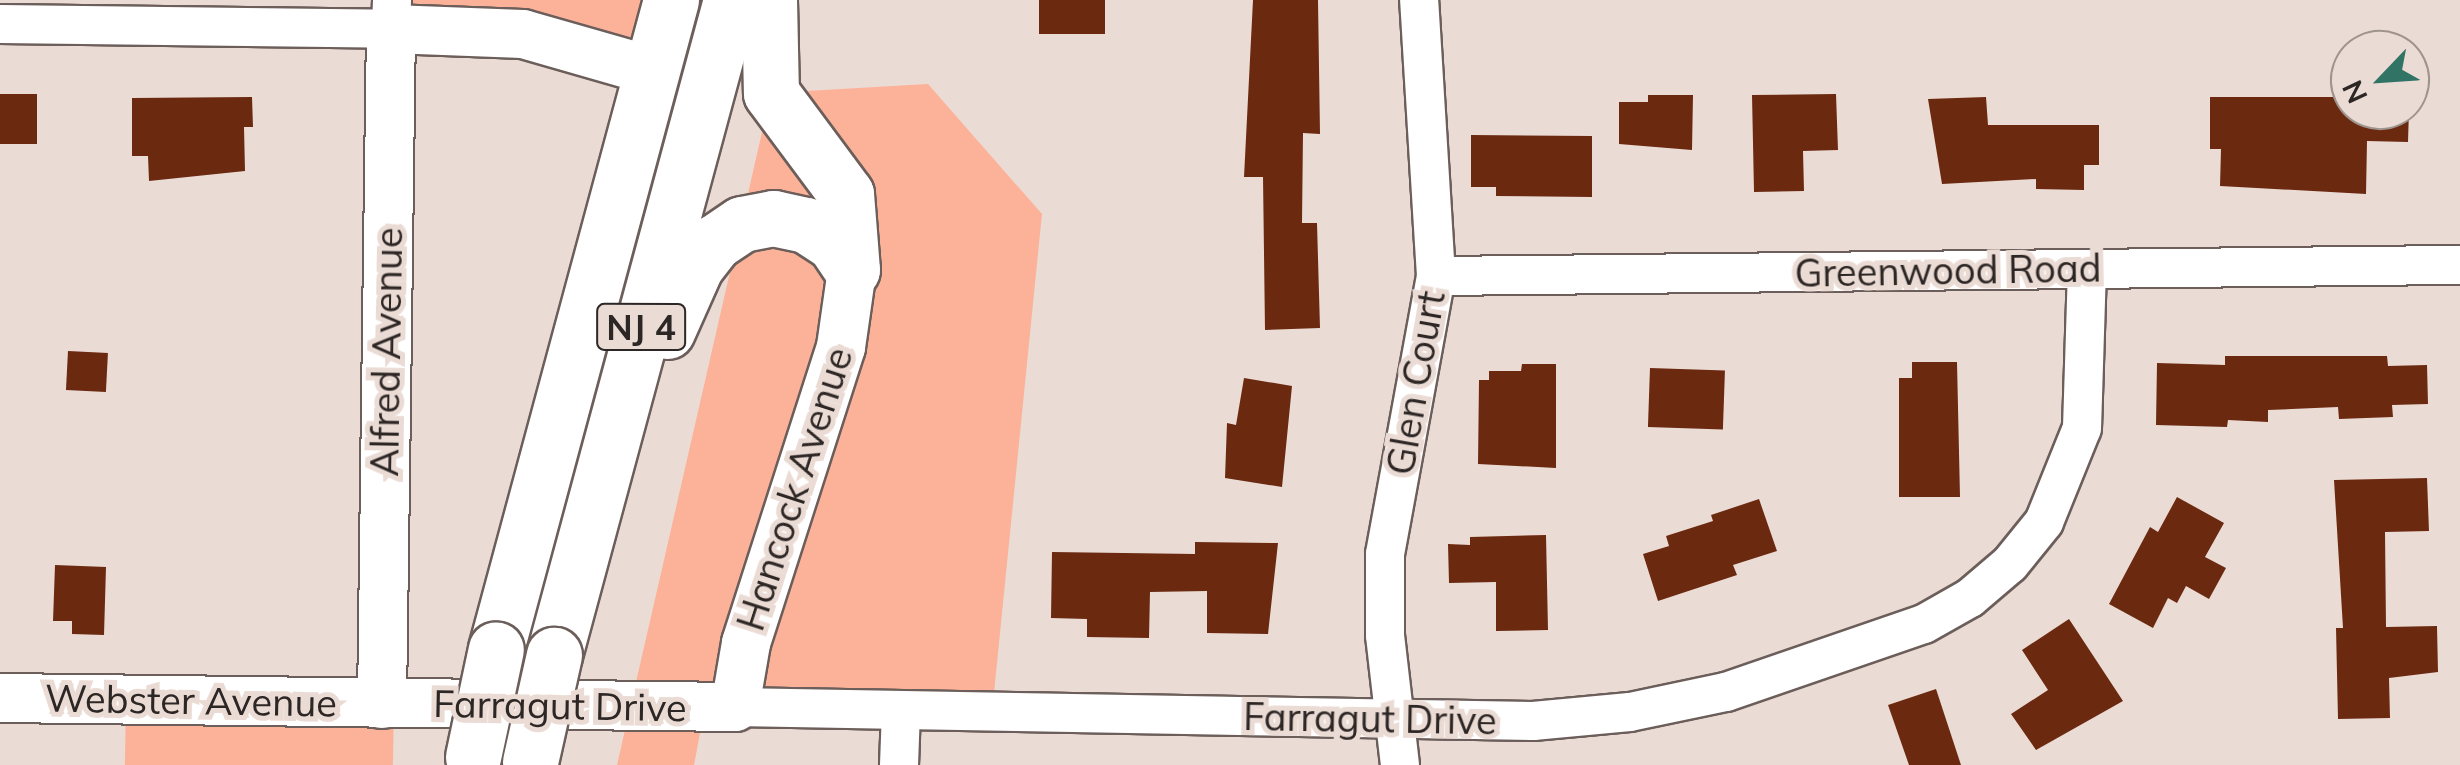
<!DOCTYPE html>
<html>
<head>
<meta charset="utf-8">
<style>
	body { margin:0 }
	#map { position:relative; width:2460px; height:765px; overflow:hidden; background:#ebdbd5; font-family:Mulish,sans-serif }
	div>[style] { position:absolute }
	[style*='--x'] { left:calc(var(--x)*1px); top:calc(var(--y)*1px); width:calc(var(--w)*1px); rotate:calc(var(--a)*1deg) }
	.green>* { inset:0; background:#fcb298; transform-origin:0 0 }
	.building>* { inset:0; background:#6b2910; transform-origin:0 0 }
	.roads { filter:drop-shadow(2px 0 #6c5e5a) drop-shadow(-2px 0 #6c5e5a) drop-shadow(0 2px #6c5e5a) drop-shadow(0 -2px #6c5e5a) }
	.minor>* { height:38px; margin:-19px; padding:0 19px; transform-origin:19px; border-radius:19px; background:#fff }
	.tertiary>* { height:48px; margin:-24px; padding:0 24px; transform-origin:24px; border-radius:24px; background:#fff }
	.trunk>* { height:55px; margin:-27.5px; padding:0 27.5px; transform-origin:27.5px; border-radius:27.5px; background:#fff }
	.bridges { filter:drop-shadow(2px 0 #6c5e5a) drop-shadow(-2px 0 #6c5e5a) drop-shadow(0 2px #6c5e5a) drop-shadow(0 -2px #6c5e5a) }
	.trunk-bridge>* { height:55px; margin:-27.5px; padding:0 27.5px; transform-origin:27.5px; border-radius:27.5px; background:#fff }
	span { translate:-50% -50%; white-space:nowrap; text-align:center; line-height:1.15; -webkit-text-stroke:10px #ebdbd5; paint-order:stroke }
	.shield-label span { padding:2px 8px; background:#ebdbd5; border:2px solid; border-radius:8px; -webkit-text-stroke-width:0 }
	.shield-label { font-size:35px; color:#2c2624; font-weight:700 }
	.street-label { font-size:38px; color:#2c2624 }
	.north { position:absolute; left:2330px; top:30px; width:100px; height:100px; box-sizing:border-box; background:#ebdbd5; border:2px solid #9f938e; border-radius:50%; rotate:245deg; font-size:28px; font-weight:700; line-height:40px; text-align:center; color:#2c2624 }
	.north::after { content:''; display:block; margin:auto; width:35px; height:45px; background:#317465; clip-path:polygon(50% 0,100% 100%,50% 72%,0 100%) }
</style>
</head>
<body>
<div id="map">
	<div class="green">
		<i style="clip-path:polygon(392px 0,671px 0,652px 71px,462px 29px)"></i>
		<i style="clip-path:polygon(928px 84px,1042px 214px,992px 713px,705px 707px,694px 765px,617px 765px,771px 93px)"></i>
		<i style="left:126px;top:700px;width:268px;height:65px;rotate:1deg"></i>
	</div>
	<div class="building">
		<i style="left:1039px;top:0;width:66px;height:34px"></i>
		<i style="clip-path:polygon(1253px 0,1318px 0,1320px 134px,1303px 133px,1302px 223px,1317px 223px,1320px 328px,1265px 330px,1263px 177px,1244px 177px)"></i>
		<i style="left:0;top:94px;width:37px;height:50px"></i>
		<i style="clip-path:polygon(1836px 94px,1838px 150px,1803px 151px,1804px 191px,1754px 192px,1752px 95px)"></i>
		<i style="clip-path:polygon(1648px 95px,1693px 95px,1692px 150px,1619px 144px,1619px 102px,1648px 102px)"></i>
		<i style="clip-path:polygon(252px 97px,253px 127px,244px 127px,245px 171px,149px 181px,148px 156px,132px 156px,132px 98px)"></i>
		<i style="clip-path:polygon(1986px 97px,1988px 125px,2099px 125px,2099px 165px,2084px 165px,2084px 190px,2036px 189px,2036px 179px,1942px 184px,1928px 99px)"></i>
		<i style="clip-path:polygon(2210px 97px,2350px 97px,2350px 110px,2409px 110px,2408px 142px,2367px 141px,2366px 194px,2220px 186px,2221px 149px,2210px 149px)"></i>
		<i style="clip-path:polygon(1471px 135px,1592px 136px,1592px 197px,1496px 196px,1496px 187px,1471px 187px)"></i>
		<i style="left:68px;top:351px;width:40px;height:39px;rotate:3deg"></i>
		<i style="clip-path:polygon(2225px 356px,2387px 356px,2388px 366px,2427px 365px,2428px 404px,2392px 405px,2393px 417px,2339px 419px,2338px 407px,2268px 410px,2268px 422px,2228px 420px,2227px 427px,2156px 425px,2157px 363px,2225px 365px)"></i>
		<i style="clip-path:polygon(1912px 362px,1957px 362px,1960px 497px,1899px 497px,1899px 378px,1912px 378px)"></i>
		<i style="clip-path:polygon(1522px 364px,1556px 364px,1556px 468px,1478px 464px,1479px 380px,1489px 380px,1489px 371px,1521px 371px)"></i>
		<i style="left:1650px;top:368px;width:75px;height:59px;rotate:2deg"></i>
		<i style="clip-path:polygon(1244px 378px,1292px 386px,1282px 487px,1225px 478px,1227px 423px,1236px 425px)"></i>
		<i style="clip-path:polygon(2427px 478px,2429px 531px,2385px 532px,2386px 627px,2437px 626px,2438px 672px,2389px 678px,2390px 718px,2338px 719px,2336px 628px,2343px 628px,2334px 480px)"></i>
		<i style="clip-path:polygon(2177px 497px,2224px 523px,2205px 557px,2226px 568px,2209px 599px,2186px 586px,2177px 603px,2168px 598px,2153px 628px,2109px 604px,2150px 527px,2158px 532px)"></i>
		<i style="clip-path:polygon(1759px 499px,1777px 551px,1733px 565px,1737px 575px,1658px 601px,1643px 554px,1669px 546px,1666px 536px,1713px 521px,1711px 515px)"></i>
		<i style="clip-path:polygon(1546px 535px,1548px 630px,1496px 631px,1496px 582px,1449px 583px,1448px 544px,1470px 545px,1470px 537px)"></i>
		<i style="clip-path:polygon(1195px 542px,1278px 543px,1268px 634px,1207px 633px,1207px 591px,1150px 592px,1149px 638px,1087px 637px,1087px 619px,1051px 618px,1052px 552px,1195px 554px)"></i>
		<i style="clip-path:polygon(55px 565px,106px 567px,104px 635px,72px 634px,72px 621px,53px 621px)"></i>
		<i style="clip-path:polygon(2069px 619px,2123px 701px,2036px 750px,2011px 714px,2048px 690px,2022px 650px)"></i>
		<i style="clip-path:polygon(1936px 689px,1961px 765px,1909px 765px,1888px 705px)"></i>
	</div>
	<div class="roads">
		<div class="minor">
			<i style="--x:0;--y:24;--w:391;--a:0.7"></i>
			<i style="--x:391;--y:29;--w:29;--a:-88"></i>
			<i style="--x:1436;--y:276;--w:1024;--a:-0.62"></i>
			<i style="--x:735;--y:707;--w:798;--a:1.01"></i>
			<i style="--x:1533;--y:721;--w:97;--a:-5.3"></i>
			<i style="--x:1630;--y:712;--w:98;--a:-11.8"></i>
			<i style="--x:1726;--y:692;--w:209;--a:-19"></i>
			<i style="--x:1924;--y:624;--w:53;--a:-29.5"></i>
			<i style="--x:1970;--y:598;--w:52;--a:-40.4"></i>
			<i style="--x:2010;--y:564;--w:54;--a:-51"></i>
			<i style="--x:2044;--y:522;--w:101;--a:-68"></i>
			<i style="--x:2082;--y:428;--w:159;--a:-88.2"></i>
			<i style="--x:899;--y:765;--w:54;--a:-87.9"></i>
			<i style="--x:1400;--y:765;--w:131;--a:-96.6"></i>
			<i style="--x:1385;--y:635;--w:81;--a:-90"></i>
			<i style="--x:1385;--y:554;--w:283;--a:-79.6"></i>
			<i style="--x:1436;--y:276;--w:277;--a:-93.5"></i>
		</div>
		<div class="tertiary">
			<i style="--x:0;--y:698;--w:735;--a:0.7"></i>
			<i style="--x:735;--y:707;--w:65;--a:-80.2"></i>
			<i style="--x:746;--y:643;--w:311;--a:-72.2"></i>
			<i style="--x:841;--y:347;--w:78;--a:-81.9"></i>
			<i style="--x:382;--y:704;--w:675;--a:-89.24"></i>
			<i style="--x:391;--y:29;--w:132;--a:2.2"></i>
			<i style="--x:523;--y:34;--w:134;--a:16"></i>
		</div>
		<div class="trunk">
			<i style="--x:769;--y:0;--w:93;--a:88.8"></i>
			<i style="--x:771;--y:93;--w:126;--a:53.4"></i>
			<i style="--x:846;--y:194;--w:76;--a:85.5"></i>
			<i style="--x:667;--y:331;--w:71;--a:-66"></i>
			<i style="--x:696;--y:266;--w:31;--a:-52"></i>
			<i style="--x:715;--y:242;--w:32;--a:-34"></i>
			<i style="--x:742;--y:224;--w:32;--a:-11"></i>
			<i style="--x:773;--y:218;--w:34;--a:12"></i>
			<i style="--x:806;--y:225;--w:33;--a:33"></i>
			<i style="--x:834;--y:243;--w:32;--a:56"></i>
			<i style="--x:496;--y:649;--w:672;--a:-74.91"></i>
			<i style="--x:554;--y:655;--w:678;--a:-74.88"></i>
		</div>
	</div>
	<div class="bridges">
		<div class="trunk-bridge">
			<i style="--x:473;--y:757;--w:110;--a:-78"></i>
			<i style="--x:530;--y:762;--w:110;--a:-77.4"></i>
		</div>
	</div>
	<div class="shield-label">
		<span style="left:641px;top:327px">NJ 4</span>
	</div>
	<div class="street-label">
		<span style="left:1948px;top:271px;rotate:-1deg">Greenwood Road</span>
		<span style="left:387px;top:352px;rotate:-89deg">Alfred Avenue</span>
		<span style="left:1416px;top:383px;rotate:-80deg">Glen Court</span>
		<span style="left:795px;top:489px;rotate:-72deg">Hancock Avenue</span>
		<span style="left:191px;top:701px;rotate:1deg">Webster Avenue</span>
		<span style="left:560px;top:706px;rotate:1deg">Farragut Drive</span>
		<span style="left:1370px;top:719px;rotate:1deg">Farragut Drive</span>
	</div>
	<div class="north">N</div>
</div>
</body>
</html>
